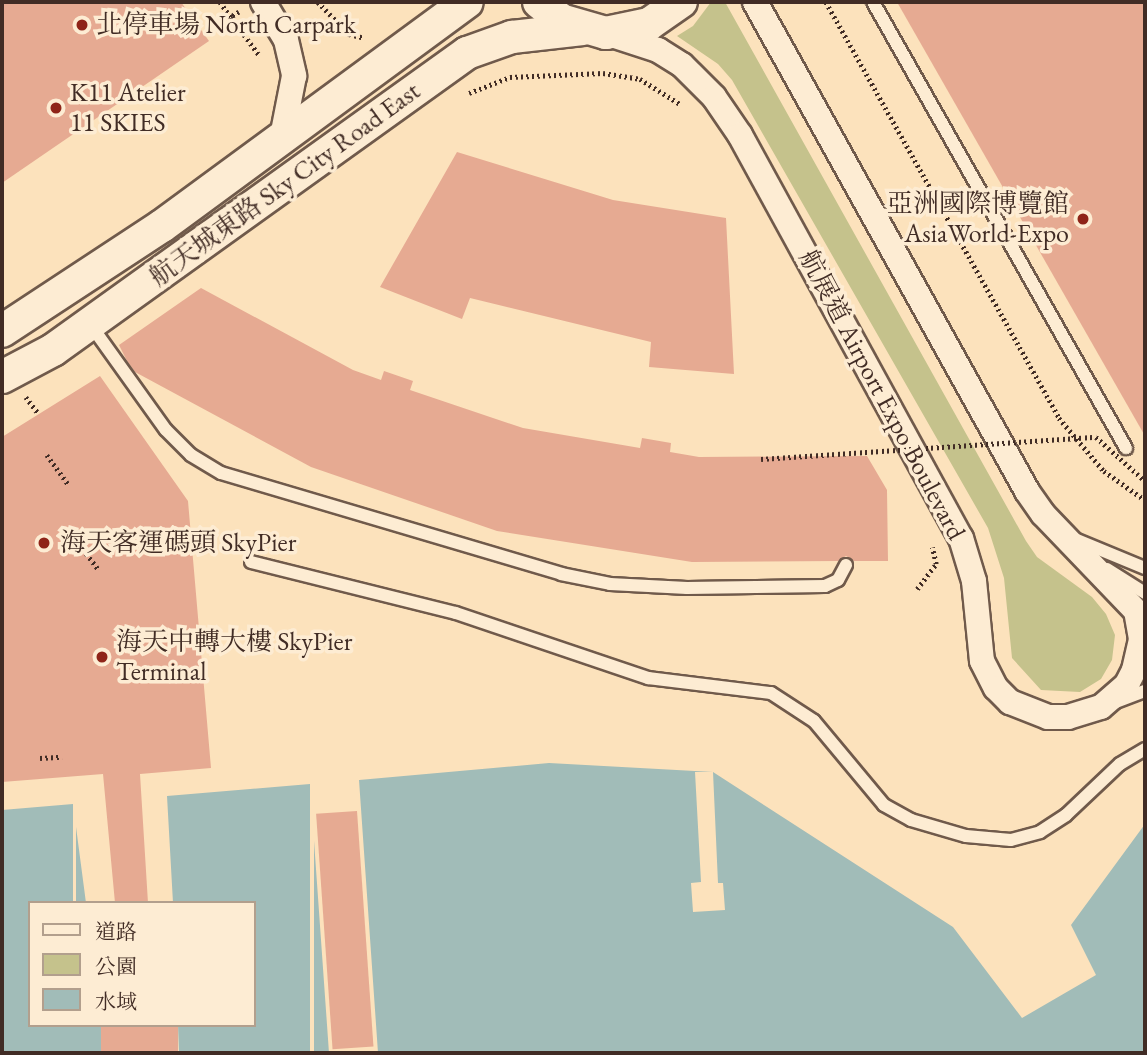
<!DOCTYPE html>
<html>
<head>
<meta charset="utf-8">
<style>
	body { margin:0 }
	#map { position:relative; width:1147px; height:1055px; overflow:hidden; background:#fce2bc; font-family:"EB Garamond","Noto Serif TC",serif }
	div>[style] { position:absolute }
	[style*='--x'] { left:calc(var(--x)*1px); top:calc(var(--y)*1px); width:calc(var(--w)*1px); rotate:calc(var(--a)*1deg) }
	.green>* { inset:0; background:#c5c28c }
	.water>* { inset:0; background:#a1bcb8 }
	.pier>* { inset:0; background:#fce2bc; transform-origin:0 0 }
	.building>* { inset:0; background:#e6aa92; transform-origin:0 0 }
	.path>* { height:4.5px; margin-top:-2.25px; transform-origin:0; background:repeating-linear-gradient(90deg,#412c25 0 2px,transparent 0 5.5px) }
	.roads { filter:drop-shadow(2px 0 #705a4b) drop-shadow(-2px 0 #705a4b) drop-shadow(0 2px #705a4b) drop-shadow(0 -2px #705a4b) }
	.service>* { height:12px; margin:-6px; padding:0 6px; transform-origin:6px; border-radius:6px; background:#fdecd3 }
	.minor>* { height:24px; margin:-12px; padding:0 12px; transform-origin:12px; border-radius:12px; background:#fdecd3 }
	.tertiary>* { height:32px; margin:-16px; padding:0 16px; transform-origin:16px; border-radius:16px; background:#fdecd3 }
	.path-bridge>* { height:4.5px; margin-top:-2.25px; transform-origin:0; background:repeating-linear-gradient(90deg,#412c25 0 2px,transparent 0 5.5px) }
	.dots>* { width:19px; height:19px; translate:-50% -50%; box-sizing:border-box; border:4px solid #fdecd3; border-radius:50% }
	span { translate:-50% -50%; white-space:nowrap; text-align:center; line-height:1.15; -webkit-text-stroke:7px #fdecd3; paint-order:stroke }
	.poi-label { font-size:26px; color:#412c25 }
	.left { translate:0 -50%; text-align:left }
	.right { translate:-100% -50%; text-align:right }
	.street-label { font-size:26px; color:#412c25 }
	.frame { position:absolute; inset:0; border:4px solid #412c25; pointer-events:none }
	.legend { position:absolute; left:28px; top:901px; width:228px; height:126px; box-sizing:border-box; background:#fdecd3; border:2px solid #b29f8d; margin:0; padding:9px 12px; list-style:none; font-size:21px; color:#412c25 }
	.legend li { display:flex; align-items:center; gap:14px; height:35px }
	.legend b { width:35px; border:2px solid #b29f8d }
</style>
</head>
<body>
<div id="map">
	<div class="green">
		<i style="clip-path:polygon(711px 2px,725px 2px,1026px 541px,1037px 557px,1092px 597px,1106px 614px,1115px 635px,1112px 660px,1101px 679px,1080px 692px,1041px 690px,1012px 658px,1004px 578px,988px 528px,732px 80px,718px 64px,677px 36px,693px 26px)"></i>
	</div>
	<div class="water">
		<i style="clip-path:polygon(549px 763px,713px 772px,953px 927px,1022px 1018px,1096px 975px,1071px 925px,1145px 824px,1145px 1053px,378px 1053px,359px 780px)"></i>
		<i style="clip-path:polygon(310px 784px,329px 1053px,179px 1053px,178px 1025px,254px 1025px,254px 903px,173px 903px,167px 796px)"></i>
		<i style="clip-path:polygon(73px 804px,86px 903px,30px 903px,30px 1025px,101px 1025px,105px 1053px,2px 1053px,2px 810px)"></i>
	</div>
	<div class="pier">
		<i style="clip-path:polygon(695px 772px,713px 772px,718px 883px,723px 883px,725px 910px,693px 912px,691px 883px,701px 882px)"></i>
		<i style="left:356px;top:780px;width:3px;height:274px"></i>
		<i style="left:310px;top:784px;width:4px;height:270px"></i>
		<i style="left:164px;top:796px;width:3px;height:107px"></i>
		<i style="left:73px;top:804px;width:3px;height:100px"></i>
	</div>
	<div class="building">
		<i style="clip-path:polygon(2px 2px,181px 2px,209px 41px,2px 183px)"></i>
		<i style="clip-path:polygon(897px 2px,1145px 2px,1145px 436px)"></i>
		<i style="clip-path:polygon(457px 152px,613px 200px,726px 218px,734px 374px,649px 367px,651px 342px,470px 298px,462px 319px,380px 287px)"></i>
		<i style="clip-path:polygon(201px 288px,353px 370px,381px 380px,384px 371px,413px 381px,410px 390px,523px 428px,640px 448px,642px 438px,671px 443px,670px 452px,699px 457px,867px 456px,887px 490px,888px 561px,854px 561px,846px 556px,838px 561px,692px 562px,497px 531px,311px 467px,135px 372px,127px 361px,119px 345px)"></i>
		<i style="clip-path:polygon(100px 376px,188px 501px,211px 768px,140px 774px,148px 903px,115px 903px,103px 774px,2px 782px,2px 437px)"></i>
		<i style="left:357px;top:811px;width:236px;height:41px;rotate:86deg"></i>
		<i style="left:101px;top:1025px;width:77px;height:28px"></i>
	</div>
	<div class="path">
		<i style="--x:220;--y:2;--w:19;--a:54"></i>
		<i style="--x:318;--y:2;--w:45;--a:45.9"></i>
		<i style="--x:349;--y:34;--w:16;--a:14"></i>
		<i style="--x:826;--y:2;--w:477;--a:60.7"></i>
		<i style="--x:1059;--y:418;--w:70;--a:49.7"></i>
		<i style="--x:1104;--y:471;--w:50;--a:35.3"></i>
		<i style="--x:239;--y:12;--w:9;--a:148"></i>
		<i style="--x:231;--y:17;--w:49;--a:53.4"></i>
		<i style="--x:469;--y:93;--w:44;--a:-21.3"></i>
		<i style="--x:510;--y:77;--w:93;--a:-2.5"></i>
		<i style="--x:603;--y:73;--w:37;--a:9"></i>
		<i style="--x:640;--y:79;--w:47;--a:32"></i>
		<i style="--x:26;--y:397;--w:20;--a:53"></i>
		<i style="--x:47;--y:455;--w:36;--a:54"></i>
		<i style="--x:83;--y:549;--w:25;--a:53"></i>
		<i style="--x:917;--y:589;--w:31;--a:-53"></i>
		<i style="--x:936;--y:564;--w:17;--a:-103"></i>
		<i style="--x:40;--y:758;--w:22;--a:-3"></i>
	</div>
	<div class="roads">
		<div class="service">
			<i style="--x:873;--y:2;--w:513;--a:60.44"></i>
			<i style="--x:90;--y:324;--w:130;--a:54.4"></i>
			<i style="--x:166;--y:430;--w:35;--a:45"></i>
			<i style="--x:191;--y:455;--w:35;--a:31"></i>
			<i style="--x:221;--y:473;--w:355;--a:16.5"></i>
			<i style="--x:561;--y:574;--w:50;--a:11.5"></i>
			<i style="--x:610;--y:584;--w:77;--a:3"></i>
			<i style="--x:687;--y:588;--w:138;--a:-0.8"></i>
			<i style="--x:825;--y:586;--w:14;--a:-25"></i>
			<i style="--x:838;--y:580;--w:17;--a:-62"></i>
			<i style="--x:1077;--y:540;--w:74;--a:22.4"></i>
			<i style="--x:251;--y:562;--w:211;--a:14"></i>
			<i style="--x:456;--y:613;--w:203;--a:18.7"></i>
			<i style="--x:648;--y:678;--w:124;--a:7"></i>
			<i style="--x:771;--y:693;--w:51;--a:33.1"></i>
			<i style="--x:814;--y:721;--w:109;--a:50.2"></i>
			<i style="--x:884;--y:805;--w:31;--a:29"></i>
			<i style="--x:911;--y:820;--w:57;--a:16.2"></i>
			<i style="--x:966;--y:836;--w:45;--a:5.1"></i>
			<i style="--x:1011;--y:840;--w:30;--a:-15"></i>
			<i style="--x:1040;--y:832;--w:31;--a:-33"></i>
			<i style="--x:1066;--y:815;--w:74;--a:-43.4"></i>
			<i style="--x:1120;--y:764;--w:29;--a:-31"></i>
			<i style="--x:1107;--y:569;--w:45;--a:32.3"></i>
			<i style="--x:1116;--y:702;--w:31;--a:-21"></i>
		</div>
		<div class="minor">
			<i style="--x:263;--y:2;--w:44;--a:58.8"></i>
			<i style="--x:286;--y:40;--w:37;--a:77"></i>
			<i style="--x:294;--y:76;--w:67;--a:101.1"></i>
			<i style="--x:606;--y:33;--w:55;--a:18.1"></i>
			<i style="--x:658;--y:50;--w:28;--a:32"></i>
			<i style="--x:682;--y:65;--w:45;--a:45"></i>
			<i style="--x:714;--y:97;--w:46;--a:55.6"></i>
			<i style="--x:740;--y:135;--w:460;--a:61.3"></i>
			<i style="--x:961;--y:538;--w:45;--a:73.2"></i>
			<i style="--x:974;--y:581;--w:80;--a:84.3"></i>
			<i style="--x:982;--y:661;--w:30;--a:63"></i>
			<i style="--x:996;--y:688;--w:20;--a:45"></i>
			<i style="--x:1010;--y:702;--w:41;--a:21.5"></i>
			<i style="--x:1048;--y:717;--w:20;--a:0"></i>
			<i style="--x:1068;--y:717;--w:34;--a:-17"></i>
			<i style="--x:1101;--y:707;--w:35;--a:-41"></i>
			<i style="--x:1127;--y:684;--w:16;--a:-63"></i>
			<i style="--x:1134;--y:670;--w:32;--a:-77"></i>
			<i style="--x:1141;--y:639;--w:28;--a:-100"></i>
			<i style="--x:1136;--y:611;--w:134;--a:-133.8"></i>
			<i style="--x:1043;--y:514;--w:28;--a:-125"></i>
			<i style="--x:1027;--y:491;--w:560;--a:-119.08"></i>
		</div>
		<div class="tertiary">
			<i style="--x:539;--y:2;--w:28;--a:39"></i>
			<i style="--x:561;--y:20;--w:47;--a:16.1"></i>
			<i style="--x:606;--y:33;--w:44;--a:-11.8"></i>
			<i style="--x:649;--y:24;--w:39;--a:-35"></i>
			<i style="--x:2;--y:331;--w:191;--a:-33.3"></i>
			<i style="--x:162;--y:226;--w:378;--a:-36.3"></i>
			<i style="--x:2;--y:377;--w:58;--a:-27.9"></i>
			<i style="--x:53;--y:350;--w:510;--a:-35.66"></i>
			<i style="--x:467;--y:53;--w:48;--a:-19.6"></i>
			<i style="--x:512;--y:37;--w:71;--a:-6.4"></i>
		</div>
	</div>
	<div class="path-bridge">
		<i style="--x:761;--y:459;--w:336;--a:-3.8"></i>
		<i style="--x:1096;--y:437;--w:66;--a:41.9"></i>
	</div>
	<div class="dots">
		<i style="left:82px;top:25px;background:#8f2418"></i>
		<i style="left:56px;top:108px;background:#8f2418"></i>
		<i style="left:1083px;top:219px;background:#8f2418"></i>
		<i style="left:44px;top:543px;background:#8f2418"></i>
		<i style="left:102px;top:657px;background:#8f2418"></i>
	</div>
	<div class="poi-label">
		<span class="left" style="left:96px;top:25px">北停車場 North Carpark</span>
		<span class="left" style="left:70px;top:108px">K11 Atelier<br>11 SKIES</span>
		<span class="right" style="left:1069px;top:219px">亞洲國際博覽館<br>AsiaWorld-Expo</span>
		<span class="left" style="left:60px;top:543px">海天客運碼頭 SkyPier</span>
		<span class="left" style="left:116px;top:657px">海天中轉大樓 SkyPier<br>Terminal</span>
	</div>
	<div class="street-label">
		<span style="left:285px;top:184px;rotate:-36deg">航天城東路 Sky City Road East</span>
		<span style="left:882px;top:395px;rotate:62deg">航展道 Airport Expo Boulevard</span>
	</div>
	<div class="frame"></div>
	<ul class="legend">
	<li><b style="height:9px;background:#fdecd3"></b>道路</li>
	<li><b style="height:19px;background:#c5c28c"></b>公園</li>
	<li><b style="height:19px;background:#a1bcb8"></b>水域</li>
	</ul>
</div>
</body>
</html>
